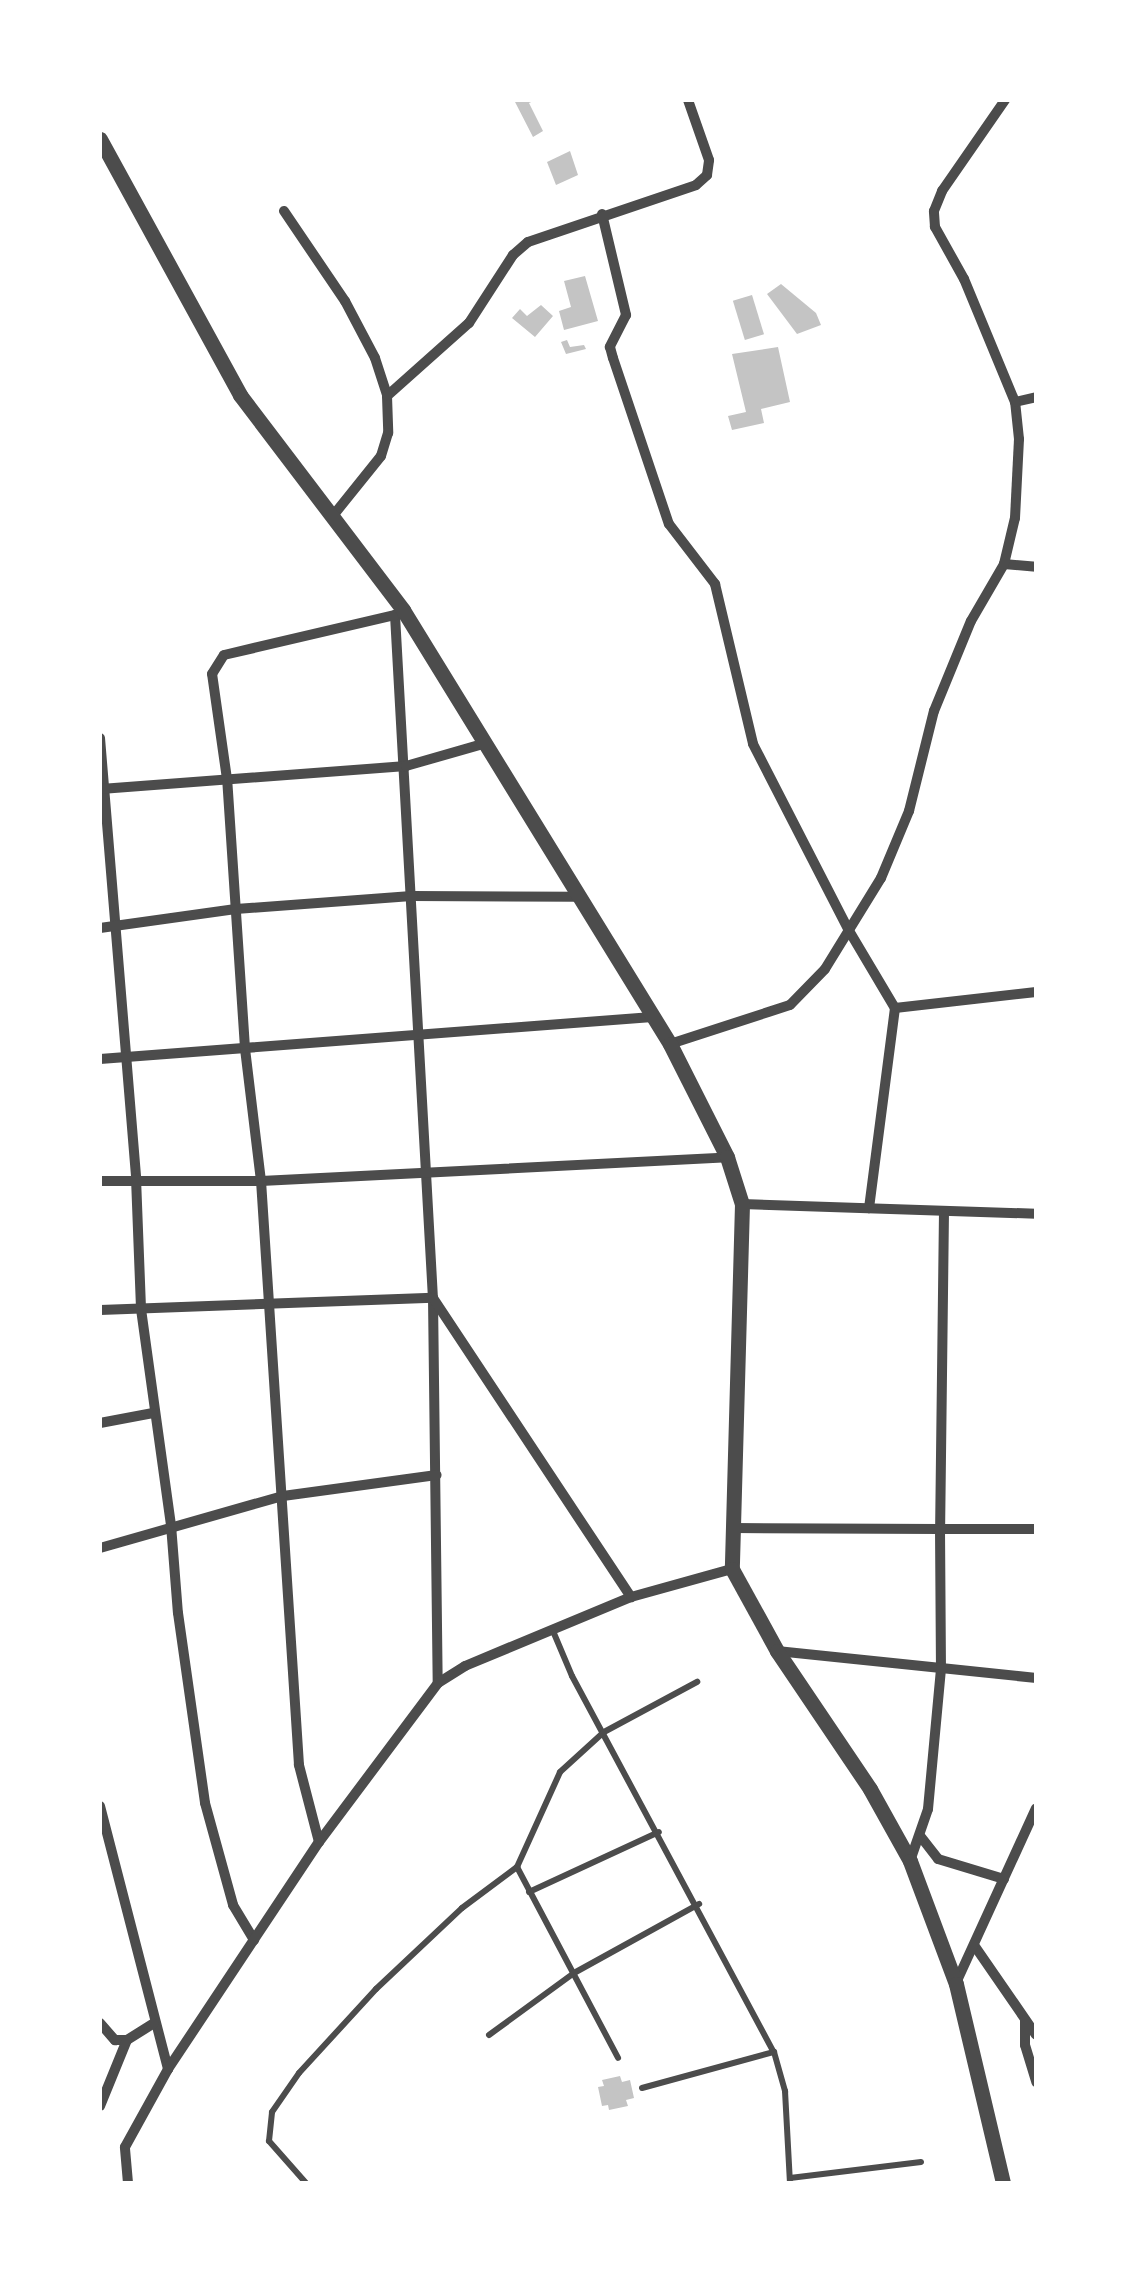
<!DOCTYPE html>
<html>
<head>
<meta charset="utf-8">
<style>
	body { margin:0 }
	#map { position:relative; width:1136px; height:2283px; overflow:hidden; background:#fff; font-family:Karla,sans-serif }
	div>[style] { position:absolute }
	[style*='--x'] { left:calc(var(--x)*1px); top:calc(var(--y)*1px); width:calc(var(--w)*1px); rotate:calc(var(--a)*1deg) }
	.building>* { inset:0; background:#c4c4c4; transform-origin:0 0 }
	.service>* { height:6px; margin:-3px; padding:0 3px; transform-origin:3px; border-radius:3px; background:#4c4c4c }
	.minor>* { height:10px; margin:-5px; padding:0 5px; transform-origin:5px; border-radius:5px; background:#4c4c4c }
	.tertiary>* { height:15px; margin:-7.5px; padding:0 7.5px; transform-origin:7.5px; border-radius:7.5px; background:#4c4c4c }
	span { translate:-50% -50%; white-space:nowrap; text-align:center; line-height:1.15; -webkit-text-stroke:8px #fff; paint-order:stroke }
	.frame { position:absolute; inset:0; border:102px solid #fff; pointer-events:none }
</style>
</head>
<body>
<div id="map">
	<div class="building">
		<i style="clip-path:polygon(514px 100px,536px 100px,529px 103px,543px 131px,533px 137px)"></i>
		<i style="clip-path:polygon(570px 151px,578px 175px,556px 185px,547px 162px)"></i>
		<i style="clip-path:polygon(585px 276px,598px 321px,564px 330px,559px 311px,571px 307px,564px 281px)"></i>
		<i style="clip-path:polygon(781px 284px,816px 313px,821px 325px,797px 334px,767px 294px)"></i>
		<i style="left:752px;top:295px;width:41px;height:20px;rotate:73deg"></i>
		<i style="clip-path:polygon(541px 305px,553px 316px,535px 337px,512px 318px,520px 309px,527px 316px)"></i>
		<i style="clip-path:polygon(567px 340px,570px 347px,584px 345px,586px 349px,566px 354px,561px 342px)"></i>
		<i style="clip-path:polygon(778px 347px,790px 402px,761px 409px,764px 423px,732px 430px,728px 416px,746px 412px,732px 354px)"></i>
		<i style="clip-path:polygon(620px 2076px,622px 2082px,630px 2080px,634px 2098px,626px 2100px,628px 2106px,609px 2110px,608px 2105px,602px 2106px,598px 2087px,604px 2086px,602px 2080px)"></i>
	</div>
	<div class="service">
		<i style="--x:553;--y:1631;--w:49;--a:67.1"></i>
		<i style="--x:572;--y:1676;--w:427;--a:61.8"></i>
		<i style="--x:774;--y:2052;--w:41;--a:74.2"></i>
		<i style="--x:785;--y:2091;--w:92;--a:86.9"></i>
		<i style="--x:517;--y:1867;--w:216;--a:62.1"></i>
		<i style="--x:529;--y:1892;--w:143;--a:-24.8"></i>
		<i style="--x:489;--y:2035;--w:105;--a:-36.1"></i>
		<i style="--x:574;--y:1973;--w:143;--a:-28.9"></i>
		<i style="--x:642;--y:2088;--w:137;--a:-15.3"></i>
		<i style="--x:790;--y:2178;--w:132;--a:-7"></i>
		<i style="--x:306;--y:2183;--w:56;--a:-131.4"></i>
		<i style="--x:269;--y:2141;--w:29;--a:-84"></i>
		<i style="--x:272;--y:2112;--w:47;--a:-55.3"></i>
		<i style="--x:299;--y:2073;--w:114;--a:-47.5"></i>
		<i style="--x:376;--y:1989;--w:118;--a:-43.3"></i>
		<i style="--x:462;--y:1908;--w:69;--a:-36.7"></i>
		<i style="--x:517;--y:1867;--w:104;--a:-65.6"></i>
		<i style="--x:560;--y:1772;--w:59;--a:-42.3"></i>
		<i style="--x:604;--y:1732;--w:106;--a:-28.3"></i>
	</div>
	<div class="minor">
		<i style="--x:284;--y:211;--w:109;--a:55.9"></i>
		<i style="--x:345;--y:301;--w:64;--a:62.2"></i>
		<i style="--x:375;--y:358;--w:40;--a:72"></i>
		<i style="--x:387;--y:396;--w:37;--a:88"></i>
		<i style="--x:388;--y:433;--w:24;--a:107"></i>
		<i style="--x:381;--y:456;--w:78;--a:128.8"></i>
		<i style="--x:602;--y:214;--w:104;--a:76.6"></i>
		<i style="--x:626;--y:315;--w:36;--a:117"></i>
		<i style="--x:610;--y:347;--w:11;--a:75"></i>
		<i style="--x:613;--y:358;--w:175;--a:71.4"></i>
		<i style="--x:669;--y:524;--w:76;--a:52.5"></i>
		<i style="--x:715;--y:584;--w:164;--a:76.6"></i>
		<i style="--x:753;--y:744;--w:208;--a:62.8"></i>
		<i style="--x:848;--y:929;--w:92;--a:59.3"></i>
		<i style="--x:895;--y:1008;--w:202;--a:97.4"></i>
		<i style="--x:387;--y:396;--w:110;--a:-41.7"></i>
		<i style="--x:469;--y:323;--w:81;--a:-57.1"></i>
		<i style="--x:513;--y:255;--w:20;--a:-41"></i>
		<i style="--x:528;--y:242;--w:177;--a:-18.7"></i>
		<i style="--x:696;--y:185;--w:15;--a:-42"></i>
		<i style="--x:707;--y:175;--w:15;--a:-82"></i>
		<i style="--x:709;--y:160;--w:64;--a:-109.3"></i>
		<i style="--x:1015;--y:402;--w:22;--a:-13"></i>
		<i style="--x:1004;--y:564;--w:32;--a:5"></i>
		<i style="--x:399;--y:613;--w:4;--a:153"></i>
		<i style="--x:395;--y:615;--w:684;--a:86.82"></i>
		<i style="--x:433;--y:1298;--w:385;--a:89.3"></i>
		<i style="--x:100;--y:738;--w:441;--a:85.3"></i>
		<i style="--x:136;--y:1178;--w:131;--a:87.8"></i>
		<i style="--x:141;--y:1309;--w:218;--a:82.1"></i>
		<i style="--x:171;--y:1525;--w:88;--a:85.5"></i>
		<i style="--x:178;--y:1613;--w:192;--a:81.9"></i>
		<i style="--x:205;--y:1803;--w:106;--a:74.6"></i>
		<i style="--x:233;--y:1905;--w:41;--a:59"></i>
		<i style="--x:101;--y:789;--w:306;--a:-4.3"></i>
		<i style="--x:406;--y:766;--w:83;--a:-16"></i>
		<i style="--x:100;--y:928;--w:137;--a:-8"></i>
		<i style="--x:236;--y:909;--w:176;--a:-4.2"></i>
		<i style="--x:412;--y:896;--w:165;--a:0.3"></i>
		<i style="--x:895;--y:1008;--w:142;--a:-6.5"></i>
		<i style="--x:670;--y:1044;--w:126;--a:-18"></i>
		<i style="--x:790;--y:1005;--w:50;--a:-45.8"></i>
		<i style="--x:825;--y:969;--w:107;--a:-58.4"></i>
		<i style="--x:881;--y:878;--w:73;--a:-67.3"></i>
		<i style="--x:909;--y:811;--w:103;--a:-76"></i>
		<i style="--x:934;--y:711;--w:97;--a:-67.7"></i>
		<i style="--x:971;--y:621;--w:66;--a:-59.9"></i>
		<i style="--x:1004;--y:564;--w:47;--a:-76.6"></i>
		<i style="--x:1015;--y:518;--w:79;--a:-87.1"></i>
		<i style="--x:1019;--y:439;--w:37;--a:-96"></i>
		<i style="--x:1015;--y:402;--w:133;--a:-112.5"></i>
		<i style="--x:964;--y:279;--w:60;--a:-119.1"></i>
		<i style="--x:935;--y:227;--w:16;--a:-94"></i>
		<i style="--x:934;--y:211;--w:22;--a:-68"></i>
		<i style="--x:942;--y:191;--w:111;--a:-55.3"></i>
		<i style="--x:100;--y:1059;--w:554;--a:-4.35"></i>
		<i style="--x:100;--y:1181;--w:161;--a:0"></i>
		<i style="--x:261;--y:1181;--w:467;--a:-2.9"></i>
		<i style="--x:742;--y:1204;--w:294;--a:1.9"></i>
		<i style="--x:944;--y:1211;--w:318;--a:90.7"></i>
		<i style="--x:940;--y:1529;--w:96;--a:0"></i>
		<i style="--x:100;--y:1310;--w:333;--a:-2.1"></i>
		<i style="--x:433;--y:1298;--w:359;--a:56.5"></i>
		<i style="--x:100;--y:1423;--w:54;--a:-10.7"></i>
		<i style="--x:733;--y:1528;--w:207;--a:0.3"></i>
		<i style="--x:940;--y:1529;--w:139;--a:89.6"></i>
		<i style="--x:941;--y:1668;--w:165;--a:-174.1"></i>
		<i style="--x:100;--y:1548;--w:190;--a:-15.9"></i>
		<i style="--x:283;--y:1496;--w:155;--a:-7.8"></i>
		<i style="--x:100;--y:1806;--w:272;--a:75.5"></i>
		<i style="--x:921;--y:1837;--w:28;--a:52"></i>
		<i style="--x:938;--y:1859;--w:69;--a:16.9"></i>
		<i style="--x:319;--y:1842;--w:80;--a:-104.6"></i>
		<i style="--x:299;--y:1765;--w:585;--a:-93.72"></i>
		<i style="--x:261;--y:1181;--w:134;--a:-96.9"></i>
		<i style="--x:245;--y:1048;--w:270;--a:-93.8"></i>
		<i style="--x:227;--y:779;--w:106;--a:-98.1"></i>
		<i style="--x:212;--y:674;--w:22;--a:-58"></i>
		<i style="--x:224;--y:655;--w:176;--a:-13.2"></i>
		<i style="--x:910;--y:1861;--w:55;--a:-70.9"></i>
		<i style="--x:928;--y:1809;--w:142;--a:-84.7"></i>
		<i style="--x:941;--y:1668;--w:96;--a:6"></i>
		<i style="--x:974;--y:1945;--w:109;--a:55.4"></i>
		<i style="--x:956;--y:1983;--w:192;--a:-65.4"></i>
		<i style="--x:1025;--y:2020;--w:25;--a:90"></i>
		<i style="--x:1025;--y:2045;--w:39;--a:73"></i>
		<i style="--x:100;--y:2023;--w:23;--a:49"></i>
		<i style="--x:115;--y:2040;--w:12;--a:0"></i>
		<i style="--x:127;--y:2040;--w:31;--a:-32"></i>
		<i style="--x:100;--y:2106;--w:71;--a:-67.8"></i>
		<i style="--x:128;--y:2183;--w:36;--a:-95"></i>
		<i style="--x:125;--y:2147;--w:89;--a:-61.1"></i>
		<i style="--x:168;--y:2069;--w:273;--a:-56.4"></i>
		<i style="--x:319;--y:1842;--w:199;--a:-53.2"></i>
		<i style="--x:438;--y:1683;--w:32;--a:-32"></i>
		<i style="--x:465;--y:1666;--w:180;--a:-22.6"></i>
		<i style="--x:631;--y:1597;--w:105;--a:-15.5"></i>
	</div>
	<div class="tertiary">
		<i style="--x:100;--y:139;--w:292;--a:61.3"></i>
		<i style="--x:240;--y:395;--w:270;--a:52.8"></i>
		<i style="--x:403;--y:610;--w:510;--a:58.4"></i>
		<i style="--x:670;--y:1044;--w:127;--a:63.2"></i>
		<i style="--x:727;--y:1157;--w:49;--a:72.3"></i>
		<i style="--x:742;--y:1204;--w:365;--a:91.6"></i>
		<i style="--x:732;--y:1569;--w:94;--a:61.2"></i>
		<i style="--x:777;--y:1651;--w:166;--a:56"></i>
		<i style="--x:870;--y:1789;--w:82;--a:60.9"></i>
		<i style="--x:910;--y:1861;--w:131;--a:69.5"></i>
		<i style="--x:956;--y:1984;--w:204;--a:76.7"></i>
	</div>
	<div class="frame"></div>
</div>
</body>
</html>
